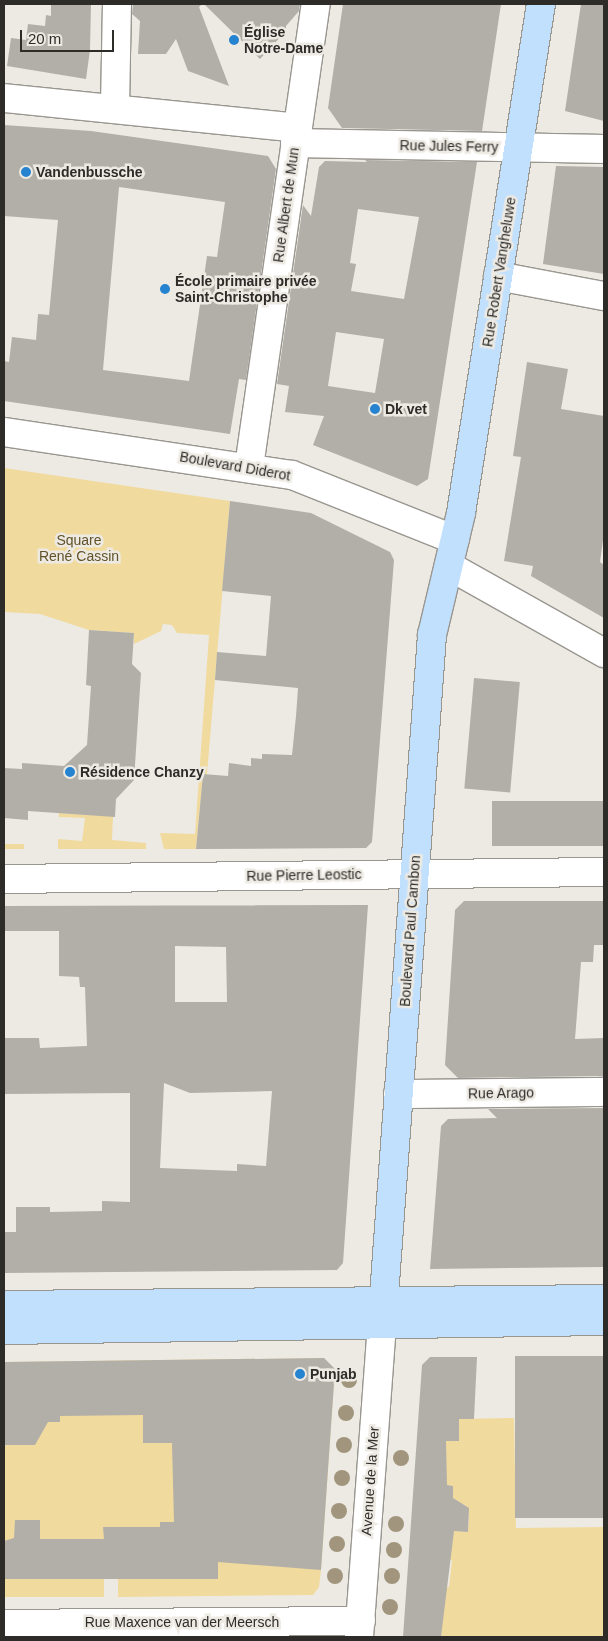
<!DOCTYPE html>
<html>
<head>
<meta charset="utf-8">
<style>
	body { margin:0 }
	#map { position:relative; width:608px; height:1641px; overflow:hidden; background:#edeae3; font-family:Helvetica,sans-serif }
	div>[style] { position:absolute }
	[style*='--x'] { left:calc(var(--x)*1px); top:calc(var(--y)*1px); width:calc(var(--w)*1px); rotate:calc(var(--a)*1deg) }
	.green>* { inset:0; background:#f1da9e; transform-origin:0 0 }
	.building>* { inset:0; background:#b1afa8; transform-origin:0 0 }
	.roads { filter:drop-shadow(1px 0 #999690) drop-shadow(-1px 0 #999690) drop-shadow(0 1px #999690) drop-shadow(0 -1px #999690) }
	.minor>* { height:28px; margin:-14px; padding:0 14px; transform-origin:14px; border-radius:14px; background:#fff }
	.major>* { height:28px; margin:-14px; padding:0 14px; transform-origin:14px; border-radius:14px; background:#c1e0fe }
	.trees>* { width:16px; height:16px; margin:-8px; border-radius:50%; background:#a1967d }
	.dots>* { width:14px; height:14px; translate:-50% -50%; box-sizing:border-box; border:2px solid #edeae3; border-radius:50% }
	span { translate:-50% -50%; white-space:nowrap; text-align:center; line-height:1.15; -webkit-text-stroke:5px #edeae3; paint-order:stroke }
	.poi-label { font-size:14px; color:#2d2c29; font-weight:700 }
	.left { translate:0 -50%; text-align:left }
	.street-label { font-size:14px; color:#2d2c29 }
	.park-label { font-size:14px; color:#625229 }
	.frame { position:absolute; inset:0; border:5px solid #2d2c29; pointer-events:none }
	.scale { position:absolute; left:20px; top:30px; width:94px; height:22px; box-sizing:border-box; border:2px solid #2d2c29; border-top:0; padding-left:6px; font-size:15px; line-height:18px; white-space:nowrap; color:#2d2c29; -webkit-text-stroke:4px #edeae3; paint-order:stroke }
</style>
</head>
<body>
<div id="map">
	<div class="green">
		<i style="clip-path:polygon(4px 468px,230px 501px,207px 774px,203px 775px,196px 849px,164px 849px,160px 833px,195px 834px,209px 635px,177px 633px,172px 625px,163px 624px,161px 631px,134px 644px,134px 633px,89px 630px,40px 614px,4px 612px)"></i>
		<i style="clip-path:polygon(59px 813px,113px 816px,112px 840px,146px 843px,146px 849px,58px 849px,58px 839px,82px 841px,85px 818px,59px 817px)"></i>
		<i style="left:4px;top:844px;width:20px;height:5px"></i>
		<i style="clip-path:polygon(324px 1358px,335px 1369px,321px 1570px,319px 1587px,313px 1595px,118px 1597px,118px 1579px,104px 1579px,104px 1597px,4px 1597px,4px 1362px)"></i>
		<i style="clip-path:polygon(514px 1418px,516px 1528px,604px 1527px,604px 1637px,441px 1637px,445px 1587px,449px 1587px,452px 1560px,446px 1559px,449px 1530px,468px 1532px,469px 1513px,465px 1505px,453px 1502px,453px 1486px,447px 1485px,433px 1441px,459px 1419px)"></i>
	</div>
	<div class="building">
		<i style="clip-path:polygon(51px 4px,91px 4px,90px 50px,86px 79px,7px 66px,11px 38px,26px 40px,28px 24px,45px 26px,46px 15px,51px 16px)"></i>
		<i style="clip-path:polygon(133px 4px,202px 4px,199px 7px,229px 86px,188px 71px,176px 39px,166px 54px,138px 54px,140px 21px,132px 14px)"></i>
		<i style="clip-path:polygon(204px 4px,300px 4px,299px 11px,286px 26px,286px 31px,260px 59px)"></i>
		<i style="clip-path:polygon(343px 4px,501px 4px,482px 131px,342px 128px,328px 108px)"></i>
		<i style="clip-path:polygon(581px 4px,604px 4px,604px 121px,565px 111px)"></i>
		<i style="clip-path:polygon(evenodd,4px 125px,91px 131px,268px 156px,276px 169px,246px 380px,239px 379px,230px 434px,4px 401px,4px 361px,9px 362px,12px 337px,36px 340px,38px 314px,49px 315px,58px 220px,4px 216px,4px 125px,119px 187px,225px 202px,217px 257px,207px 256px,189px 381px,103px 370px,119px 187px)"></i>
		<i style="clip-path:polygon(evenodd,365px 160px,477px 162px,428px 479px,417px 486px,313px 445px,324px 416px,285px 412px,289px 386px,277px 384px,303px 205px,311px 216px,319px 167px,325px 161px,367px 162px,365px 160px,358px 209px,419px 217px,404px 299px,351px 291px,356px 264px,350px 263px,358px 209px,365px 160px,336px 332px,384px 339px,375px 393px,328px 386px,336px 332px)"></i>
		<i style="clip-path:polygon(556px 166px,604px 167px,604px 274px,543px 264px)"></i>
		<i style="clip-path:polygon(527px 362px,568px 369px,561px 409px,604px 416px,604px 533px,600px 562px,604px 565px,604px 618px,531px 576px,533px 566px,504px 561px,521px 457px,513px 456px)"></i>
		<i style="clip-path:polygon(230px 501px,311px 513px,390px 552px,394px 560px,372px 842px,366px 848px,196px 849px,203px 774px,228px 776px,229px 763px,251px 766px,251px 758px,262px 759px,262px 754px,292px 755px,296px 716px,298px 688px,215px 680px,217px 652px,266px 656px,271px 596px,222px 591px)"></i>
		<i style="clip-path:polygon(89px 630px,134px 633px,132px 664px,141px 673px,134px 780px,116px 799px,115px 817px,28px 811px,28px 820px,4px 818px,4px 768px,22px 769px,22px 763px,64px 766px,87px 745px,91px 686px,86px 685px)"></i>
		<i style="left:474px;top:678px;width:46px;height:111px;rotate:5deg"></i>
		<i style="left:492px;top:801px;width:112px;height:45px"></i>
		<i style="clip-path:polygon(464px 901px,604px 901px,604px 945px,594px 945px,593px 962px,581px 962px,575px 1039px,604px 1038px,604px 1076px,458px 1078px,445px 1065px,455px 910px)"></i>
		<i style="clip-path:polygon(evenodd,368px 905px,343px 1263px,337px 1270px,4px 1273px,4px 1232px,16px 1232px,16px 1207px,50px 1207px,50px 1212px,102px 1211px,102px 1201px,130px 1202px,130px 1093px,4px 1094px,4px 1038px,39px 1038px,40px 1048px,87px 1046px,85px 987px,80px 987px,79px 977px,59px 976px,59px 931px,4px 931px,4px 906px,368px 905px,175px 946px,226px 947px,227px 1002px,175px 1002px,175px 946px,368px 905px,164px 1083px,190px 1093px,272px 1091px,266px 1166px,237px 1164px,237px 1171px,160px 1168px,164px 1083px)"></i>
		<i style="clip-path:polygon(604px 1108px,604px 1267px,430px 1269px,441px 1126px,448px 1119px,497px 1118px,488px 1109px)"></i>
		<i style="left:515px;top:1356px;width:89px;height:162px"></i>
		<i style="clip-path:polygon(430px 1357px,477px 1357px,474px 1419px,459px 1419px,459px 1441px,446px 1441px,447px 1485px,453px 1486px,453px 1498px,469px 1508px,468px 1532px,454px 1531px,441px 1637px,403px 1637px,422px 1365px)"></i>
		<i style="clip-path:polygon(324px 1358px,335px 1369px,321px 1570px,218px 1562px,218px 1579px,4px 1579px,4px 1541px,14px 1538px,15px 1520px,40px 1520px,40px 1539px,104px 1539px,103px 1527px,160px 1527px,160px 1522px,174px 1522px,172px 1443px,143px 1443px,143px 1415px,60px 1416px,60px 1422px,48px 1422px,35px 1445px,4px 1445px,4px 1362px)"></i>
	</div>
	<div class="roads">
		<div class="minor">
			<i style="--x:4;--y:98;--w:295;--a:5.8"></i>
			<i style="--x:115;--y:107;--w:103;--a:-88.9"></i>
			<i style="--x:295;--y:143;--w:309;--a:1.1"></i>
			<i style="--x:498;--y:276;--w:108;--a:10.7"></i>
			<i style="--x:4;--y:432;--w:291;--a:8.5"></i>
			<i style="--x:292;--y:475;--w:175;--a:21.7"></i>
			<i style="--x:249;--y:467;--w:468;--a:-81.8"></i>
			<i style="--x:449;--y:566;--w:178;--a:29.3"></i>
			<i style="--x:4;--y:879;--w:600;--a:-0.67"></i>
			<i style="--x:398;--y:1094;--w:206;--a:-0.6"></i>
			<i style="--x:4;--y:1624;--w:357;--a:-0.5"></i>
			<i style="--x:359;--y:1637;--w:314;--a:-85.8"></i>
		</div>
		<div class="major">
			<i style="--x:4;--y:1305;--w:600;--a:-0.57"></i>
			<i style="--x:382;--y:1324;--w:691;--a:-85.85"></i>
			<i style="--x:432;--y:635;--w:125;--a:-76.6"></i>
			<i style="--x:461;--y:513;--w:515;--a:-81.07"></i>
			<i style="--x:4;--y:1330;--w:600;--a:-0.86"></i>
		</div>
	</div>
	<div class="trees">
		<i style="left:349px;top:1380px"></i>
		<i style="left:346px;top:1413px"></i>
		<i style="left:344px;top:1445px"></i>
		<i style="left:401px;top:1458px"></i>
		<i style="left:342px;top:1478px"></i>
		<i style="left:339px;top:1511px"></i>
		<i style="left:396px;top:1524px"></i>
		<i style="left:337px;top:1544px"></i>
		<i style="left:394px;top:1550px"></i>
		<i style="left:335px;top:1576px"></i>
		<i style="left:392px;top:1576px"></i>
		<i style="left:390px;top:1607px"></i>
	</div>
	<div class="dots">
		<i style="left:234px;top:40px;background:#2583d0"></i>
		<i style="left:26px;top:172px;background:#2583d0"></i>
		<i style="left:165px;top:289px;background:#2583d0"></i>
		<i style="left:375px;top:409px;background:#2583d0"></i>
		<i style="left:70px;top:772px;background:#2583d0"></i>
		<i style="left:300px;top:1374px;background:#2583d0"></i>
	</div>
	<div class="poi-label">
		<span class="left" style="left:244px;top:40px">Église<br>Notre-Dame</span>
		<span class="left" style="left:36px;top:172px">Vandenbussche</span>
		<span class="left" style="left:175px;top:289px">École primaire privée<br>Saint-Christophe</span>
		<span class="left" style="left:385px;top:409px">Dk vet</span>
		<span class="left" style="left:80px;top:772px">Résidence Chanzy</span>
		<span class="left" style="left:310px;top:1374px">Punjab</span>
	</div>
	<div class="street-label">
		<span style="left:449px;top:146px;rotate:1deg">Rue Jules Ferry</span>
		<span style="left:286px;top:205px;rotate:-82deg">Rue Albert de Mun</span>
		<span style="left:499px;top:272px;rotate:-81deg">Rue Robert Vangheluwe</span>
		<span style="left:235px;top:466px;rotate:10deg">Boulevard Diderot</span>
		<span style="left:304px;top:875px;rotate:-1deg">Rue Pierre Leostic</span>
		<span style="left:410px;top:931px;rotate:-86deg">Boulevard Paul Cambon</span>
		<span style="left:501px;top:1093px;rotate:-1deg">Rue Arago</span>
		<span style="left:370px;top:1481px;rotate:-86deg">Avenue de la Mer</span>
		<span style="left:182px;top:1622px">Rue Maxence van der Meersch</span>
	</div>
	<div class="park-label">
		<span style="left:79px;top:548px">Square<br>René Cassin</span>
	</div>
	<div class="frame"></div>
	<div class="scale">20 m</div>
</div>
</body>
</html>
